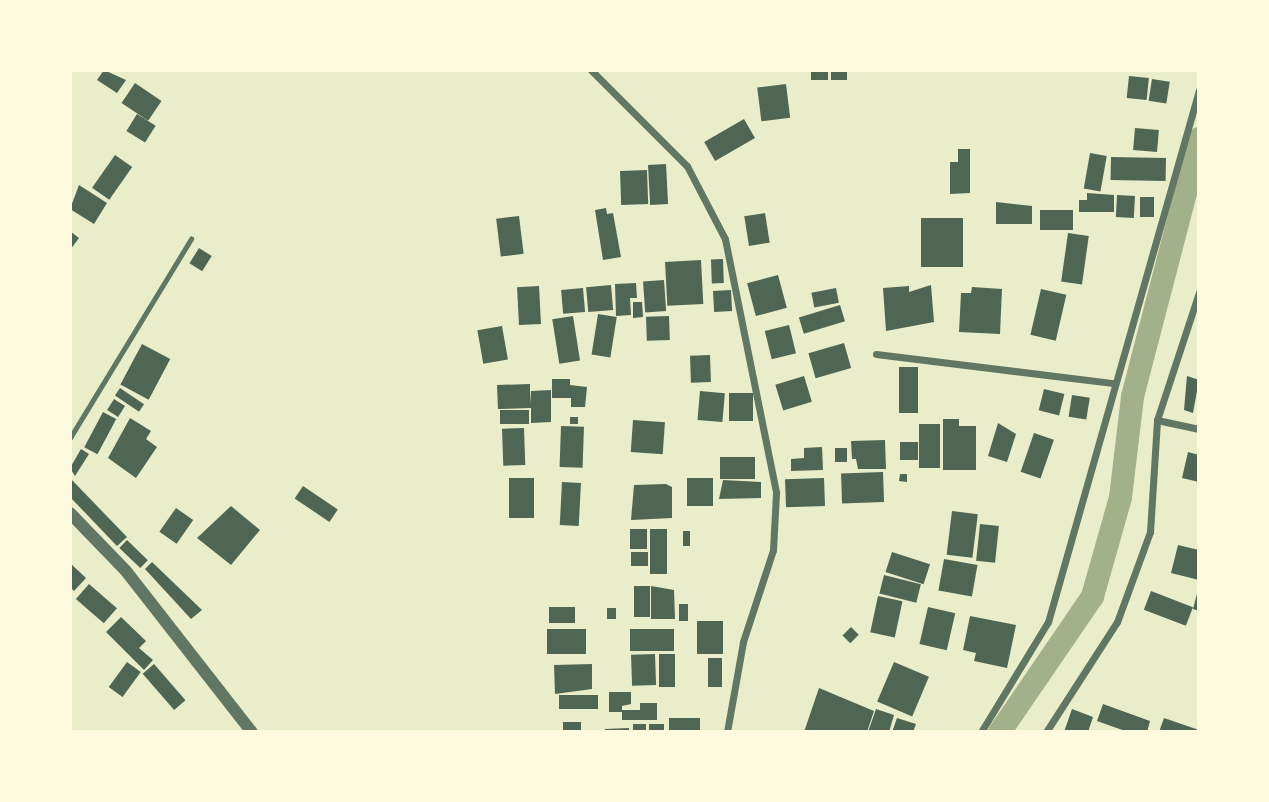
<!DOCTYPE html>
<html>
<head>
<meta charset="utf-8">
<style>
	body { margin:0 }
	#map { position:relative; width:1269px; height:802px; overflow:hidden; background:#e9edc9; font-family:"Space Grotesk",sans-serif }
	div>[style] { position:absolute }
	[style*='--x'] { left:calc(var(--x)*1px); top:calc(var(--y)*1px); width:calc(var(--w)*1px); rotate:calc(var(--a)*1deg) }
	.canal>* { height:23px; margin:-11.5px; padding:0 11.5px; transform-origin:11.5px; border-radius:11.5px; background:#a3b18a }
	.building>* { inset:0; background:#4f6655; transform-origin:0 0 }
	.service>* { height:4.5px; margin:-2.25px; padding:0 2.25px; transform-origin:2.25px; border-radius:2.25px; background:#617663 }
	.minor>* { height:7px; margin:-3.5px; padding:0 3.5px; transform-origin:3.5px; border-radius:3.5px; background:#617663 }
	.tertiary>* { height:12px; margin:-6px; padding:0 6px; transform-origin:6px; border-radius:6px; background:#617663 }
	span { translate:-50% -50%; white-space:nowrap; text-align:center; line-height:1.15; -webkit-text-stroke:5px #fefae0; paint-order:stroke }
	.frame { position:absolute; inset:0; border:72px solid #fefae0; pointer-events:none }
</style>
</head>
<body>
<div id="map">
	<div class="canal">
		<i style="--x:999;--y:732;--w:165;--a:-55.6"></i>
		<i style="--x:1092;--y:596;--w:103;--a:-74.2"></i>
		<i style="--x:1120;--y:497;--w:102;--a:-83.2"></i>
		<i style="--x:1132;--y:396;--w:267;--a:-75.4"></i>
	</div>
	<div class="building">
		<i style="clip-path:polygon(104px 70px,126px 80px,117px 93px,97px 80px)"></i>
		<i style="left:811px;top:70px;width:17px;height:10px"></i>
		<i style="left:831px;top:70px;width:16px;height:10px"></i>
		<i style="left:1129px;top:76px;width:20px;height:22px;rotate:6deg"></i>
		<i style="left:1152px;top:79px;width:18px;height:22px;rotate:9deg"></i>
		<i style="left:135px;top:83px;width:32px;height:24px;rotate:34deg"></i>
		<i style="left:786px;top:84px;width:34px;height:29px;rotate:83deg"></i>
		<i style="left:137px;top:114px;width:22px;height:20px;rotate:32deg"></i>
		<i style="left:744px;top:119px;width:22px;height:46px;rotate:60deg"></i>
		<i style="left:1135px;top:128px;width:24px;height:22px;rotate:5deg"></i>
		<i style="clip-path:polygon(958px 149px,970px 149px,970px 193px,950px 194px,950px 162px,958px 162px)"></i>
		<i style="left:1090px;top:153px;width:17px;height:36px;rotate:10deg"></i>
		<i style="left:115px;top:155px;width:21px;height:40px;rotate:35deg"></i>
		<i style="left:1111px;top:157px;width:55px;height:23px;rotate:1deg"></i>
		<i style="left:666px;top:164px;width:40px;height:18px;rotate:87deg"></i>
		<i style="left:647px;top:170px;width:34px;height:27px;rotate:88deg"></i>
		<i style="clip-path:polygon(79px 185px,107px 203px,94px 224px,70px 209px)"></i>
		<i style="clip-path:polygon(1087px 193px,1114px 195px,1114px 212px,1079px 212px,1079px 200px,1087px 200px)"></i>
		<i style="left:1117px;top:195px;width:18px;height:22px;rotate:3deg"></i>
		<i style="left:1140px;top:197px;width:14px;height:20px"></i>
		<i style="clip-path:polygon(996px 202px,1032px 206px,1032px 224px,996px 224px)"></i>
		<i style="clip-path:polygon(606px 208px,607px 214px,613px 213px,621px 257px,603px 260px,595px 210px)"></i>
		<i style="left:1040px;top:210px;width:33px;height:20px"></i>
		<i style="left:765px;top:213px;width:30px;height:21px;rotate:81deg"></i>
		<i style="left:519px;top:216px;width:38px;height:23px;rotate:83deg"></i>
		<i style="left:921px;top:218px;width:42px;height:49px"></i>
		<i style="clip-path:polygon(70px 231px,79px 238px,70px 250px)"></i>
		<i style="left:1068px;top:233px;width:21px;height:49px;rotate:8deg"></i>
		<i style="left:199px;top:248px;width:15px;height:18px;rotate:32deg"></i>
		<i style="left:723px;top:259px;width:24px;height:12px;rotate:88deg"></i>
		<i style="left:701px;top:260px;width:44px;height:36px;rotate:87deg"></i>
		<i style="left:778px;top:275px;width:34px;height:32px;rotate:75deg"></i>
		<i style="left:664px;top:280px;width:31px;height:21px;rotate:86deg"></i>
		<i style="clip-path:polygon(636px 283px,637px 298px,630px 298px,631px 315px,616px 316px,615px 284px)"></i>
		<i style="left:611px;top:285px;width:25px;height:25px;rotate:85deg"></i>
		<i style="clip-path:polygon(931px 285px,934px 322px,886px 331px,883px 288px,909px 286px,909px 292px)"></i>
		<i style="left:539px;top:286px;width:38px;height:22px;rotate:87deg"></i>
		<i style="clip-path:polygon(972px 287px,1002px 289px,1000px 334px,959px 332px,961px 293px,971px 293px)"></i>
		<i style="left:583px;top:288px;width:24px;height:22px;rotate:85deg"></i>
		<i style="left:836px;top:288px;width:15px;height:25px;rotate:79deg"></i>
		<i style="left:1041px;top:289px;width:26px;height:47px;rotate:13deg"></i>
		<i style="left:731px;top:290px;width:21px;height:18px;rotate:87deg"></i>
		<i style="clip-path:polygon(633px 302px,642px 302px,643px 317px,633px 318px)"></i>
		<i style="left:840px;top:305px;width:17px;height:43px;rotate:73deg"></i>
		<i style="left:598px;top:314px;width:19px;height:41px;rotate:9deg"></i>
		<i style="left:573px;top:316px;width:45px;height:21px;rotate:81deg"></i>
		<i style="left:669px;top:316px;width:24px;height:23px;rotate:88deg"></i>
		<i style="left:789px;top:325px;width:29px;height:25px;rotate:76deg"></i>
		<i style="left:502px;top:326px;width:34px;height:25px;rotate:80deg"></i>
		<i style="left:844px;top:343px;width:26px;height:37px;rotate:74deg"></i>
		<i style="left:142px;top:344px;width:32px;height:46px;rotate:28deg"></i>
		<i style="left:710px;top:355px;width:27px;height:20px;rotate:88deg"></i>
		<i style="left:899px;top:367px;width:19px;height:46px"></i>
		<i style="left:804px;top:376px;width:27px;height:30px;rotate:73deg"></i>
		<i style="clip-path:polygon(1187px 376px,1199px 380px,1193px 413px,1184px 410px)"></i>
		<i style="clip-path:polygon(552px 379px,570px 379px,570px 385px,587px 387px,585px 407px,571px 407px,571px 398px,552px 398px)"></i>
		<i style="clip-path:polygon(530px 384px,530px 404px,531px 391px,551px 390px,551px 422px,531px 423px,531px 408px,498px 409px,497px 385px)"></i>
		<i style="left:120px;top:388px;width:29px;height:9px;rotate:34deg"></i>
		<i style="left:1044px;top:389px;width:21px;height:22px;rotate:14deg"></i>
		<i style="left:700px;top:391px;width:25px;height:29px;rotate:5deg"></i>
		<i style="left:729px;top:393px;width:24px;height:28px"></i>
		<i style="left:1072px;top:395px;width:18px;height:22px;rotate:9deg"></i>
		<i style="left:114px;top:399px;width:13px;height:13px;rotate:32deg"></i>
		<i style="left:500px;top:410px;width:29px;height:14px"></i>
		<i style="left:103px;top:412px;width:15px;height:40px;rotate:28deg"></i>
		<i style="left:570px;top:417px;width:8px;height:7px"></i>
		<i style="clip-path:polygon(130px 418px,151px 431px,146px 439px,157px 447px,136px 478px,108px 458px)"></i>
		<i style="clip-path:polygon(943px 419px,959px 419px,959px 426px,976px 426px,976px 470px,943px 470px)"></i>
		<i style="left:633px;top:420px;width:32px;height:32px;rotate:4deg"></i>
		<i style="clip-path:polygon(998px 423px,1016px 434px,1007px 462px,988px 456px)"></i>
		<i style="left:919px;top:424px;width:21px;height:44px"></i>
		<i style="left:561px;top:426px;width:23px;height:41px;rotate:2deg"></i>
		<i style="left:524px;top:428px;width:37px;height:22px;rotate:88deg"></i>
		<i style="left:1034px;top:433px;width:21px;height:41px;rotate:19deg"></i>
		<i style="clip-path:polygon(885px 440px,886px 469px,858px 469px,856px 459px,852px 459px,851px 441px)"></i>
		<i style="left:900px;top:442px;width:18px;height:18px"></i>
		<i style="clip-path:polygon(822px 447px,823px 470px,791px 471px,791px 459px,804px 458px,804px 448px)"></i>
		<i style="left:835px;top:448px;width:12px;height:14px"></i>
		<i style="clip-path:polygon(81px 449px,89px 454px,75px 476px,70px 468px)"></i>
		<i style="clip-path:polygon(1188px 452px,1199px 455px,1199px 482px,1182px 478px)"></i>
		<i style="left:720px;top:457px;width:35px;height:22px"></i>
		<i style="left:883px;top:472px;width:30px;height:42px;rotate:88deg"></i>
		<i style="clip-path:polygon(900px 474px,907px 474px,907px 482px,899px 481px)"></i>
		<i style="clip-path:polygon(70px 478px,127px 537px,117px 546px,70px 497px)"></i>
		<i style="left:509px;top:478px;width:25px;height:40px"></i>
		<i style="left:687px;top:478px;width:26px;height:28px"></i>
		<i style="left:824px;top:478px;width:28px;height:39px;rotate:88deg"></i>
		<i style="clip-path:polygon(723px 480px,761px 482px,761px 498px,719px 499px)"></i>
		<i style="left:562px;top:482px;width:19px;height:43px;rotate:3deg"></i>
		<i style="clip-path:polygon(666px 484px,672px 487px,672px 518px,631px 520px,634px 485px)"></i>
		<i style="left:303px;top:486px;width:42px;height:15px;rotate:34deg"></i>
		<i style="clip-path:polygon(231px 506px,260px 530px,231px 565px,197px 538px)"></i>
		<i style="left:176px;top:508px;width:21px;height:29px;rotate:35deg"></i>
		<i style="left:952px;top:511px;width:26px;height:44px;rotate:7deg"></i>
		<i style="left:980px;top:524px;width:19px;height:37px;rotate:6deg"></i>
		<i style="left:647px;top:529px;width:20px;height:17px;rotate:90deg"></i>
		<i style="left:650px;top:529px;width:17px;height:45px"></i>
		<i style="left:690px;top:531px;width:15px;height:7px;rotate:90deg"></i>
		<i style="left:127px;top:540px;width:29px;height:11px;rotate:44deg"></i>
		<i style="clip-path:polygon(1178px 545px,1199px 550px,1199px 580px,1171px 573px)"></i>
		<i style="left:631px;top:552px;width:17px;height:14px"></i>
		<i style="left:892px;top:552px;width:40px;height:21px;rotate:18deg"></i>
		<i style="left:944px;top:559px;width:34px;height:32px;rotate:10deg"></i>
		<i style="clip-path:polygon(152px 562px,202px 610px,191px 619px,145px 569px)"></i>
		<i style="clip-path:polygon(70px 563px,86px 578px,74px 591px,70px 587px)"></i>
		<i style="left:884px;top:575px;width:38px;height:19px;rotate:14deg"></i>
		<i style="left:89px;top:584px;width:37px;height:20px;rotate:41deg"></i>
		<i style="left:634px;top:586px;width:16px;height:31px"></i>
		<i style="clip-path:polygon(651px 586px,674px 590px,675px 619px,651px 619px)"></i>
		<i style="clip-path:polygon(1198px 590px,1199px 590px,1199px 611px,1193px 609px)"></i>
		<i style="left:1151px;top:591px;width:45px;height:20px;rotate:21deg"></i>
		<i style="left:878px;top:596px;width:25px;height:37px;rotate:12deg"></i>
		<i style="left:679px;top:604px;width:9px;height:17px"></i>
		<i style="left:549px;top:607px;width:26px;height:16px"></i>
		<i style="left:928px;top:607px;width:28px;height:38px;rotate:13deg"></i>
		<i style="left:607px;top:608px;width:9px;height:11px"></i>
		<i style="clip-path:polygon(970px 616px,1016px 625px,1007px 668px,974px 661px,976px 653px,963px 650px)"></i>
		<i style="clip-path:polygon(121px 617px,146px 641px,139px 648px,153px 660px,144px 670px,106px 632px)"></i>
		<i style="left:697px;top:621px;width:26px;height:33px"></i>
		<i style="left:851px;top:627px;width:11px;height:12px;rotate:45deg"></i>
		<i style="left:547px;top:629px;width:39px;height:25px"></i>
		<i style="left:674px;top:629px;width:22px;height:44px;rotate:90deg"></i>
		<i style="left:655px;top:654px;width:31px;height:24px;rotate:88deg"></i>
		<i style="left:675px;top:654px;width:33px;height:16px;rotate:90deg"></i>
		<i style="left:708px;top:658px;width:14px;height:29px"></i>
		<i style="left:127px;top:662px;width:17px;height:31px;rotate:36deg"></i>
		<i style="left:894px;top:662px;width:38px;height:43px;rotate:23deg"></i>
		<i style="left:154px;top:664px;width:48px;height:15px;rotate:49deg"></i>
		<i style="clip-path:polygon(592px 664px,592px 689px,555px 694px,554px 665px)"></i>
		<i style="clip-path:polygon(819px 688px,874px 711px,867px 732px,804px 732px)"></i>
		<i style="clip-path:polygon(609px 692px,631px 692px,631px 704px,622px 706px,622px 712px,609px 712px)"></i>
		<i style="left:598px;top:695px;width:14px;height:39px;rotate:90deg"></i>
		<i style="clip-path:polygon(640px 703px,657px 703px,657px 720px,622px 720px,622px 710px,640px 710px)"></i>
		<i style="clip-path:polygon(1103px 704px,1150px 721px,1147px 732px,1128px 732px,1097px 721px)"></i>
		<i style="clip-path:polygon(876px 709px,894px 715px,889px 732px,868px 732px)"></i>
		<i style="clip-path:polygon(1072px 709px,1093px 717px,1088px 732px,1064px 732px)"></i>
		<i style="left:700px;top:718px;width:14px;height:31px;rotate:90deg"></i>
		<i style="clip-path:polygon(897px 718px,916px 724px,913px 732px,892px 732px)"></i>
		<i style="clip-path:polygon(1164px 718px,1199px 730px,1199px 732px,1159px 732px)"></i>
		<i style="left:563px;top:722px;width:18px;height:10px"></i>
		<i style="left:646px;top:724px;width:8px;height:13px;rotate:90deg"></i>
		<i style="left:649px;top:724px;width:15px;height:8px"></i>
		<i style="clip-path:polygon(629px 728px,629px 732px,605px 732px,605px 729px)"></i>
	</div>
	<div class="service">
		<i style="--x:70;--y:438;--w:233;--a:-58.7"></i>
	</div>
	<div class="minor">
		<i style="--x:591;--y:70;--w:136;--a:45"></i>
		<i style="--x:687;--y:166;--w:82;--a:62.5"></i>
		<i style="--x:725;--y:239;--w:259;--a:78.6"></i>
		<i style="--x:776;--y:493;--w:57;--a:93"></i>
		<i style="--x:773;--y:550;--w:97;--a:108.1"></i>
		<i style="--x:743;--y:642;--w:91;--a:100.1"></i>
		<i style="--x:876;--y:354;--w:239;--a:7"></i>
		<i style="--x:1157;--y:420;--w:43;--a:12.1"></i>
		<i style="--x:981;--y:732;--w:129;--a:-58.7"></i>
		<i style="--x:1048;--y:622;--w:553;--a:-74.15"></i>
		<i style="--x:1046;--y:732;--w:131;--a:-57.2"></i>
		<i style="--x:1117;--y:622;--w:96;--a:-69.9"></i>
		<i style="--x:1150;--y:532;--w:112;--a:-86.4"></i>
		<i style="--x:1157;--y:420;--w:135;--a:-71.8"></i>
	</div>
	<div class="tertiary">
		<i style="--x:70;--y:513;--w:81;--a:46"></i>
		<i style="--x:126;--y:571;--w:204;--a:52"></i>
	</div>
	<div class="frame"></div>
</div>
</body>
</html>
